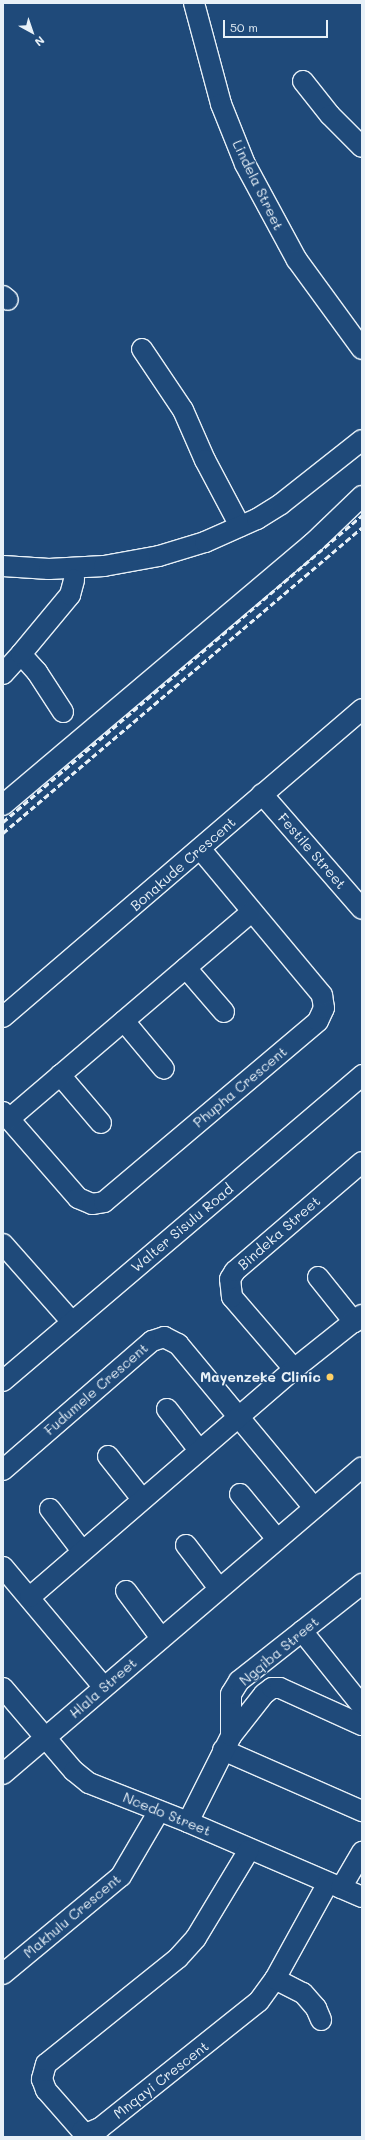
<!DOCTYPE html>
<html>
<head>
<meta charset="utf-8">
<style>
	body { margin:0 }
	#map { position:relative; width:365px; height:2140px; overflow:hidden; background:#1f4a7a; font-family:Mali,sans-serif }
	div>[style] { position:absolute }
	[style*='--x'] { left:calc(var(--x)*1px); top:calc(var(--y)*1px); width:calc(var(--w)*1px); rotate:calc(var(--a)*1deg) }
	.roads { filter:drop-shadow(1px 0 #e8f1f8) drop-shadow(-1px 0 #e8f1f8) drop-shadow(0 1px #e8f1f8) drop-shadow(0 -1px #e8f1f8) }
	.minor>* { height:20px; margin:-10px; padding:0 10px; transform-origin:10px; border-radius:10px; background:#1f4a7a }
	.rail>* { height:3px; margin-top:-1.5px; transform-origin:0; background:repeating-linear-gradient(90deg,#e8f1f8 0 6px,transparent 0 9px) }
	.dots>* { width:11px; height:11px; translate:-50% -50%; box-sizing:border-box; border:2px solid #1f4a7a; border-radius:50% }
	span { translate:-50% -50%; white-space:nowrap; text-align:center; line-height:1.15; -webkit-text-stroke:3px #1f4a7a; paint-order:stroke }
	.street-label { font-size:14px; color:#e8f1f8 }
	.poi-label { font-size:14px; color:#e8f1f8; font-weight:700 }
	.right { translate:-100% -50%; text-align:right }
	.frame { position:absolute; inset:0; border:4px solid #e8f1f8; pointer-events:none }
	.north { position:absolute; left:12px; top:12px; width:40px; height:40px; -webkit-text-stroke:3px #1f4a7a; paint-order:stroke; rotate:140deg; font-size:11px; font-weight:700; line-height:16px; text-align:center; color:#e8f1f8 }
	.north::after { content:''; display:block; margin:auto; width:14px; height:18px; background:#e8f1f8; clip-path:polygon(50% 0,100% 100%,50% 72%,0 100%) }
	.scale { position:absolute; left:223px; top:20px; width:105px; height:18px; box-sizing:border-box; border:2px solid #e8f1f8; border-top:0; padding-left:5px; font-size:12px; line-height:14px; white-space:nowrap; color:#e8f1f8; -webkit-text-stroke:3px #1f4a7a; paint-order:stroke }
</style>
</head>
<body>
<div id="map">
	<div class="roads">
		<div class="minor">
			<i style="--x:194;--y:3;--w:105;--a:75"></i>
			<i style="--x:221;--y:104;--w:65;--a:68.2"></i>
			<i style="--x:245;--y:164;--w:109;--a:61.6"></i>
			<i style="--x:297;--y:260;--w:110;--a:53.9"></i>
			<i style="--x:303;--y:81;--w:43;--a:51.5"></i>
			<i style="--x:330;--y:115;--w:45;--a:45"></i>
			<i style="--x:3;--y:296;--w:6;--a:39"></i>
			<i style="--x:142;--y:349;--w:73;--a:56.1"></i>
			<i style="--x:183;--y:410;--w:55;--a:66.3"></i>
			<i style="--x:205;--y:460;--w:75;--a:62.1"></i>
			<i style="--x:3;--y:566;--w:46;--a:3.7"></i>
			<i style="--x:49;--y:569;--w:55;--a:-3.1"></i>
			<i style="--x:104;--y:566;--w:56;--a:-10.3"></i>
			<i style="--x:159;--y:556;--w:48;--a:-16.9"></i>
			<i style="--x:205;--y:542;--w:57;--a:-23.9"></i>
			<i style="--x:257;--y:519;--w:28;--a:-32"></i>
			<i style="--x:281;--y:504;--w:103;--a:-38.3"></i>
			<i style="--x:3;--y:674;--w:27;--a:-48"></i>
			<i style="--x:63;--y:712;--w:48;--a:-123"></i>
			<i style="--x:37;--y:672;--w:24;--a:-132"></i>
			<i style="--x:21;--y:654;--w:77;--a:-50.3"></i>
			<i style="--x:70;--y:595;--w:16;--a:-75"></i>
			<i style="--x:262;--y:794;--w:152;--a:49"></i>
			<i style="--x:3;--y:805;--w:406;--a:-40.2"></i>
			<i style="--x:313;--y:543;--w:68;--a:-43.8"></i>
			<i style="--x:186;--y:968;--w:58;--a:49.2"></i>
			<i style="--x:3;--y:1017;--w:473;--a:-40.6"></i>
			<i style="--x:124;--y:1021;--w:62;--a:50.2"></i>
			<i style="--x:60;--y:1075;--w:63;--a:49.5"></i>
			<i style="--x:3;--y:1112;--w:114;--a:48.9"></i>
			<i style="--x:78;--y:1198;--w:15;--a:23"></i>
			<i style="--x:92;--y:1204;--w:12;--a:-9"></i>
			<i style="--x:104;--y:1202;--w:280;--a:-40.2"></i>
			<i style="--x:318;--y:1021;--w:14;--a:-65"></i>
			<i style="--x:324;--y:1008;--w:13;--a:-99"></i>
			<i style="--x:322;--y:995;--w:189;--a:-129.8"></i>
			<i style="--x:9;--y:1119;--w:318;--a:-40.5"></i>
			<i style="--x:3;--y:1244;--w:104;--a:48.5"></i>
			<i style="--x:318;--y:1277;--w:58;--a:51.3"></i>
			<i style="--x:294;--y:1369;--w:95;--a:-130.7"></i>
			<i style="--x:232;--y:1297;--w:18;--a:-96"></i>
			<i style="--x:230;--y:1279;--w:9;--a:-58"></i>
			<i style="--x:235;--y:1271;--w:167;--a:-40.6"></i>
			<i style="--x:3;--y:1381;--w:472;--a:-40.4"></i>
			<i style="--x:167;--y:1409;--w:52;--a:52"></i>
			<i style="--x:108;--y:1456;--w:55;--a:51.7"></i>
			<i style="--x:3;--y:1470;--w:197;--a:-40.9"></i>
			<i style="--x:152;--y:1341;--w:13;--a:-18"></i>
			<i style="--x:164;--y:1337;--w:16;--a:27"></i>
			<i style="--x:178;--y:1344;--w:213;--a:50.3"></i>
			<i style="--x:240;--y:1494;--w:58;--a:50.6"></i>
			<i style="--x:50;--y:1509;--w:53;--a:52.7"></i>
			<i style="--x:186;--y:1545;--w:53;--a:52.7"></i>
			<i style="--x:3;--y:1567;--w:155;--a:50"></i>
			<i style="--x:126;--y:1591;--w:59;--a:53.3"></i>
			<i style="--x:30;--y:1597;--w:349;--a:-40.8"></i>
			<i style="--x:294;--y:1369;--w:87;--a:-38.5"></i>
			<i style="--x:302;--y:1631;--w:96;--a:51.3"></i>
			<i style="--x:3;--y:1688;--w:109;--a:49.5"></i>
			<i style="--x:74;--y:1771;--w:19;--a:39"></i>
			<i style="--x:89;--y:1783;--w:106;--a:21.5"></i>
			<i style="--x:188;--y:1822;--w:189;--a:23.3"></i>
			<i style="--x:231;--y:1736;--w:53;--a:-51.8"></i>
			<i style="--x:264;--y:1694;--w:10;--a:-37"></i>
			<i style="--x:272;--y:1688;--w:8;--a:0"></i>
			<i style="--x:280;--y:1688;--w:90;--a:24.3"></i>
			<i style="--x:223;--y:1750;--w:152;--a:23.7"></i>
			<i style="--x:3;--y:1774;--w:472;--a:-40.5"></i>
			<i style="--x:188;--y:1822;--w:96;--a:-63.4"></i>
			<i style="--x:231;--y:1736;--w:42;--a:-90"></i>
			<i style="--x:231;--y:1694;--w:15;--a:-58"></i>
			<i style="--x:239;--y:1681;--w:157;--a:-38.3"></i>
			<i style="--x:249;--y:1850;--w:103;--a:121.1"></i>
			<i style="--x:196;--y:1938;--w:27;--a:132"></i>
			<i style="--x:178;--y:1958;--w:169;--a:141.2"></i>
			<i style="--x:46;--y:2064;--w:16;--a:105"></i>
			<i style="--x:42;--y:2079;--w:12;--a:70"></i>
			<i style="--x:46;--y:2090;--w:55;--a:48.7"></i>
			<i style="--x:82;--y:2131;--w:6;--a:18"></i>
			<i style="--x:88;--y:2133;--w:13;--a:-23"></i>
			<i style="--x:100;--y:2128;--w:203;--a:-38.6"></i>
			<i style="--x:259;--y:2001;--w:27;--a:-54"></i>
			<i style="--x:275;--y:1979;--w:110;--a:-61.1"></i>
			<i style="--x:341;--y:1888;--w:42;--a:-59.7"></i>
			<i style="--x:3;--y:1974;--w:153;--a:-39.7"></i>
			<i style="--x:121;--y:1876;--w:75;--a:-59.7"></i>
			<i style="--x:275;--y:1979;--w:31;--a:27"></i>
			<i style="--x:303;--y:1993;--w:20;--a:49"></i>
			<i style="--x:316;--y:2008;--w:13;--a:67"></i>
		</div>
	</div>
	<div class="rail">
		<i style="--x:3;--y:822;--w:472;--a:-40.5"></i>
		<i style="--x:3;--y:833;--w:472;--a:-40.4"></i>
	</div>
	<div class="dots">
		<i style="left:330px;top:1377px;background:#ffd166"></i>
	</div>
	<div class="street-label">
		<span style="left:258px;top:185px;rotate:64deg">Lindela Street</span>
		<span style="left:312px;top:851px;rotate:49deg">Festile Street</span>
		<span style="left:183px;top:864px;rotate:-41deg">Bonakude Crescent</span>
		<span style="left:240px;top:1087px;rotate:-40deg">Phupha Crescent</span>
		<span style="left:182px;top:1228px;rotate:-40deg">Walter Sisulu Road</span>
		<span style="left:279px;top:1233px;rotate:-41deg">Bindeka Street</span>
		<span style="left:96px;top:1389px;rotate:-41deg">Fudumele Crescent</span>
		<span style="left:279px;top:1651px;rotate:-40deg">Ngqiba Street</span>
		<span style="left:103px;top:1688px;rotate:-41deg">Hlala Street</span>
		<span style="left:167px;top:1814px;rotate:22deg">Ncedo Street</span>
		<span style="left:72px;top:1916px;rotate:-40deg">Makhulu Crescent</span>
		<span style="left:161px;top:2080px;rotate:-38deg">Mnqayi Crescent</span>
	</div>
	<div class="poi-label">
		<span class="right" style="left:321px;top:1377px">Mayenzeke Clinic</span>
	</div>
	<div class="frame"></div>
	<div class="north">N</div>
	<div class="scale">50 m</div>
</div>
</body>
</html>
